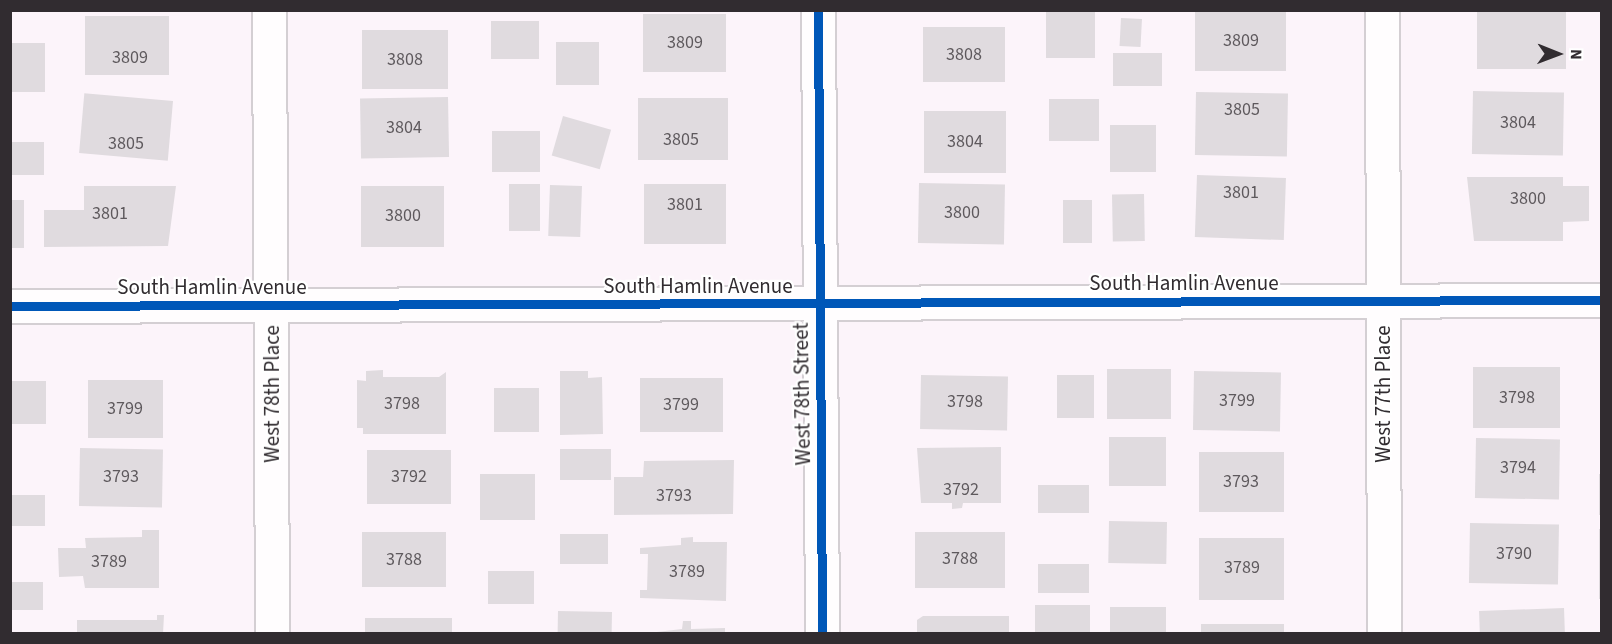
<!DOCTYPE html>
<html>
<head>
<meta charset="utf-8">
<style>
	body { margin:0 }
	#map { position:relative; width:1612px; height:644px; overflow:hidden; background:#fcf4fa; font-family:"Source Sans 3",sans-serif }
	div>[style] { position:absolute }
	[style*='--x'] { left:calc(var(--x)*1px); top:calc(var(--y)*1px); width:calc(var(--w)*1px); rotate:calc(var(--a)*1deg) }
	.building>* { inset:0; background:#e0dbdf; transform-origin:0 0 }
	.roads { filter:drop-shadow(2px 0 #d4cfd3) drop-shadow(-2px 0 #d4cfd3) drop-shadow(0 2px #d4cfd3) drop-shadow(0 -2px #d4cfd3) }
	.minor>* { height:33px; margin:-16.5px; padding:0 16.5px; transform-origin:16.5px; border-radius:16.5px; background:#fffdfe }
	.cycleway>* { height:9px; margin:-4.5px; padding:0 4.5px; transform-origin:4.5px; border-radius:4.5px; background:#0057b8 }
	span { translate:-50% -50%; white-space:nowrap; text-align:center; line-height:1.15; -webkit-text-stroke:4.5px #fff; paint-order:stroke }
	.number-label { font-size:18px; color:#5e595d }
	.number-label span { -webkit-text-stroke-width:0 }
	.street-label { font-size:21px; color:#312c30 }
	.frame { position:absolute; inset:0; border:12px solid #312c30; pointer-events:none }
	.north { position:absolute; left:1528px; top:24px; width:60px; height:60px; -webkit-text-stroke:4px #fff; paint-order:stroke; rotate:91deg; font-size:16px; font-weight:700; line-height:24px; text-align:center; color:#312c30 }
	.north::after { content:''; display:block; margin:auto; width:21px; height:27px; background:#312c30; clip-path:polygon(50% 0,100% 100%,50% 72%,0 100%) }
</style>
</head>
<body>
<div id="map">
	<div class="building">
		<i style="left:1195px;top:10px;width:91px;height:61px"></i>
		<i style="left:1477px;top:10px;width:89px;height:59px"></i>
		<i style="left:1046px;top:11px;width:49px;height:47px"></i>
		<i style="left:643px;top:14px;width:83px;height:58px"></i>
		<i style="left:85px;top:16px;width:84px;height:59px"></i>
		<i style="left:1121px;top:18px;width:21px;height:28px;rotate:3deg"></i>
		<i style="left:491px;top:21px;width:48px;height:38px"></i>
		<i style="left:923px;top:27px;width:82px;height:55px"></i>
		<i style="left:448px;top:30px;width:59px;height:86px;rotate:90deg"></i>
		<i style="left:599px;top:42px;width:43px;height:43px;rotate:90deg"></i>
		<i style="left:45px;top:43px;width:49px;height:35px;rotate:90deg"></i>
		<i style="left:1113px;top:53px;width:49px;height:33px"></i>
		<i style="left:1473px;top:91px;width:91px;height:63px;rotate:1deg"></i>
		<i style="left:1196px;top:92px;width:92px;height:63px;rotate:1deg"></i>
		<i style="left:448px;top:97px;width:60px;height:88px;rotate:89deg"></i>
		<i style="left:638px;top:98px;width:90px;height:62px"></i>
		<i style="left:1099px;top:99px;width:42px;height:50px;rotate:90deg"></i>
		<i style="left:173px;top:101px;width:60px;height:89px;rotate:95deg"></i>
		<i style="left:924px;top:111px;width:82px;height:62px"></i>
		<i style="left:563px;top:116px;width:50px;height:41px;rotate:16deg"></i>
		<i style="left:1110px;top:125px;width:46px;height:47px"></i>
		<i style="left:540px;top:131px;width:41px;height:48px;rotate:90deg"></i>
		<i style="left:10px;top:142px;width:34px;height:33px"></i>
		<i style="left:1197px;top:175px;width:89px;height:62px;rotate:2deg"></i>
		<i style="clip-path:polygon(1467px 177px,1563px 177px,1563px 186px,1589px 186px,1589px 221px,1563px 222px,1563px 241px,1474px 241px)"></i>
		<i style="left:919px;top:183px;width:86px;height:60px;rotate:1deg"></i>
		<i style="left:509px;top:184px;width:31px;height:47px"></i>
		<i style="left:644px;top:184px;width:82px;height:60px"></i>
		<i style="left:550px;top:185px;width:32px;height:51px;rotate:2deg"></i>
		<i style="clip-path:polygon(84px 186px,176px 186px,168px 246px,44px 247px,44px 210px,84px 210px)"></i>
		<i style="left:361px;top:186px;width:83px;height:61px"></i>
		<i style="left:1144px;top:194px;width:47px;height:32px;rotate:89deg"></i>
		<i style="left:10px;top:200px;width:14px;height:48px"></i>
		<i style="left:1063px;top:200px;width:29px;height:43px"></i>
		<i style="left:1473px;top:367px;width:87px;height:61px"></i>
		<i style="left:1107px;top:369px;width:64px;height:50px"></i>
		<i style="clip-path:polygon(383px 370px,383px 377px,439px 377px,446px 372px,446px 434px,363px 434px,363px 428px,357px 428px,357px 380px,366px 381px,366px 371px)"></i>
		<i style="clip-path:polygon(560px 371px,588px 371px,588px 378px,602px 377px,603px 434px,560px 435px)"></i>
		<i style="left:1194px;top:371px;width:87px;height:59px;rotate:1deg"></i>
		<i style="left:921px;top:375px;width:87px;height:54px;rotate:1deg"></i>
		<i style="left:1057px;top:375px;width:37px;height:43px"></i>
		<i style="left:640px;top:378px;width:83px;height:54px"></i>
		<i style="left:88px;top:380px;width:75px;height:58px"></i>
		<i style="left:10px;top:381px;width:36px;height:43px"></i>
		<i style="left:494px;top:388px;width:45px;height:44px"></i>
		<i style="left:1166px;top:437px;width:49px;height:57px;rotate:90deg"></i>
		<i style="left:1476px;top:438px;width:84px;height:60px;rotate:1deg"></i>
		<i style="clip-path:polygon(1001px 447px,1001px 503px,963px 503px,962px 508px,952px 509px,952px 503px,921px 503px,917px 448px)"></i>
		<i style="left:80px;top:448px;width:83px;height:58px;rotate:1deg"></i>
		<i style="left:560px;top:449px;width:51px;height:31px"></i>
		<i style="left:367px;top:450px;width:84px;height:54px"></i>
		<i style="left:1284px;top:452px;width:60px;height:85px;rotate:90deg"></i>
		<i style="clip-path:polygon(734px 460px,733px 514px,614px 515px,614px 477px,643px 477px,644px 461px)"></i>
		<i style="left:480px;top:474px;width:55px;height:46px"></i>
		<i style="left:1599px;top:474px;width:3px;height:41px"></i>
		<i style="left:1038px;top:485px;width:51px;height:28px"></i>
		<i style="left:10px;top:495px;width:35px;height:31px"></i>
		<i style="left:1109px;top:521px;width:58px;height:42px;rotate:1deg"></i>
		<i style="left:1470px;top:523px;width:89px;height:60px;rotate:1deg"></i>
		<i style="left:1599px;top:529px;width:3px;height:70px"></i>
		<i style="clip-path:polygon(142px 530px,159px 530px,159px 588px,85px 588px,83px 576px,59px 577px,58px 548px,86px 548px,85px 538px,142px 537px)"></i>
		<i style="left:362px;top:532px;width:84px;height:55px"></i>
		<i style="left:1005px;top:532px;width:56px;height:90px;rotate:90deg"></i>
		<i style="left:560px;top:534px;width:48px;height:30px"></i>
		<i style="clip-path:polygon(693px 537px,693px 542px,727px 542px,726px 601px,640px 598px,640px 590px,647px 590px,648px 554px,640px 554px,640px 548px,681px 545px,681px 538px)"></i>
		<i style="left:1199px;top:538px;width:85px;height:62px"></i>
		<i style="left:1038px;top:564px;width:51px;height:29px"></i>
		<i style="left:488px;top:571px;width:46px;height:33px"></i>
		<i style="left:10px;top:582px;width:33px;height:28px"></i>
		<i style="left:1090px;top:605px;width:29px;height:55px;rotate:90deg"></i>
		<i style="left:1166px;top:607px;width:27px;height:56px;rotate:90deg"></i>
		<i style="left:1564px;top:608px;width:26px;height:85px;rotate:88deg"></i>
		<i style="left:558px;top:611px;width:54px;height:23px;rotate:1deg"></i>
		<i style="clip-path:polygon(157px 615px,164px 615px,163px 634px,77px 634px,77px 620px,157px 620px)"></i>
		<i style="clip-path:polygon(923px 616px,1009px 616px,1009px 634px,917px 634px,917px 620px)"></i>
		<i style="left:365px;top:618px;width:87px;height:16px"></i>
		<i style="clip-path:polygon(683px 621px,691px 621px,691px 629px,725px 628px,725px 634px,640px 634px,682px 629px)"></i>
		<i style="left:1201px;top:624px;width:83px;height:10px"></i>
	</div>
	<div class="roads">
		<div class="minor">
			<i style="--x:269;--y:10;--w:624;--a:89.72"></i>
			<i style="--x:818;--y:10;--w:624;--a:89.63"></i>
			<i style="--x:1382;--y:10;--w:624;--a:89.82"></i>
			<i style="--x:10;--y:306;--w:1592;--a:-0.22"></i>
		</div>
	</div>
	<div class="cycleway">
		<i style="--x:818;--y:10;--w:624;--a:89.63"></i>
		<i style="--x:10;--y:306;--w:1592;--a:-0.22"></i>
	</div>
	<div class="number-label">
		<span style="left:1241px;top:41px">3809</span>
		<span style="left:685px;top:43px">3809</span>
		<span style="left:964px;top:55px">3808</span>
		<span style="left:130px;top:58px">3809</span>
		<span style="left:405px;top:60px">3808</span>
		<span style="left:1242px;top:110px">3805</span>
		<span style="left:1518px;top:123px">3804</span>
		<span style="left:404px;top:128px">3804</span>
		<span style="left:681px;top:140px">3805</span>
		<span style="left:965px;top:142px">3804</span>
		<span style="left:126px;top:144px">3805</span>
		<span style="left:1241px;top:193px">3801</span>
		<span style="left:1528px;top:199px">3800</span>
		<span style="left:685px;top:205px">3801</span>
		<span style="left:962px;top:213px">3800</span>
		<span style="left:110px;top:214px">3801</span>
		<span style="left:403px;top:216px">3800</span>
		<span style="left:1517px;top:398px">3798</span>
		<span style="left:1237px;top:401px">3799</span>
		<span style="left:965px;top:402px">3798</span>
		<span style="left:402px;top:404px">3798</span>
		<span style="left:681px;top:405px">3799</span>
		<span style="left:125px;top:409px">3799</span>
		<span style="left:1518px;top:468px">3794</span>
		<span style="left:121px;top:477px">3793</span>
		<span style="left:409px;top:477px">3792</span>
		<span style="left:1241px;top:482px">3793</span>
		<span style="left:961px;top:490px">3792</span>
		<span style="left:674px;top:496px">3793</span>
		<span style="left:1514px;top:554px">3790</span>
		<span style="left:960px;top:559px">3788</span>
		<span style="left:404px;top:560px">3788</span>
		<span style="left:109px;top:562px">3789</span>
		<span style="left:1242px;top:568px">3789</span>
		<span style="left:687px;top:572px">3789</span>
	</div>
	<div class="street-label">
		<span style="left:1184px;top:283px">South Hamlin Avenue</span>
		<span style="left:698px;top:286px">South Hamlin Avenue</span>
		<span style="left:212px;top:287px">South Hamlin Avenue</span>
		<span style="left:272px;top:394px;rotate:-90deg">West 78th Place</span>
		<span style="left:802px;top:394px;rotate:-91deg">West 78th Street</span>
		<span style="left:1383px;top:394px;rotate:-90deg">West 77th Place</span>
	</div>
	<div class="frame"></div>
	<div class="north">N</div>
</div>
</body>
</html>
